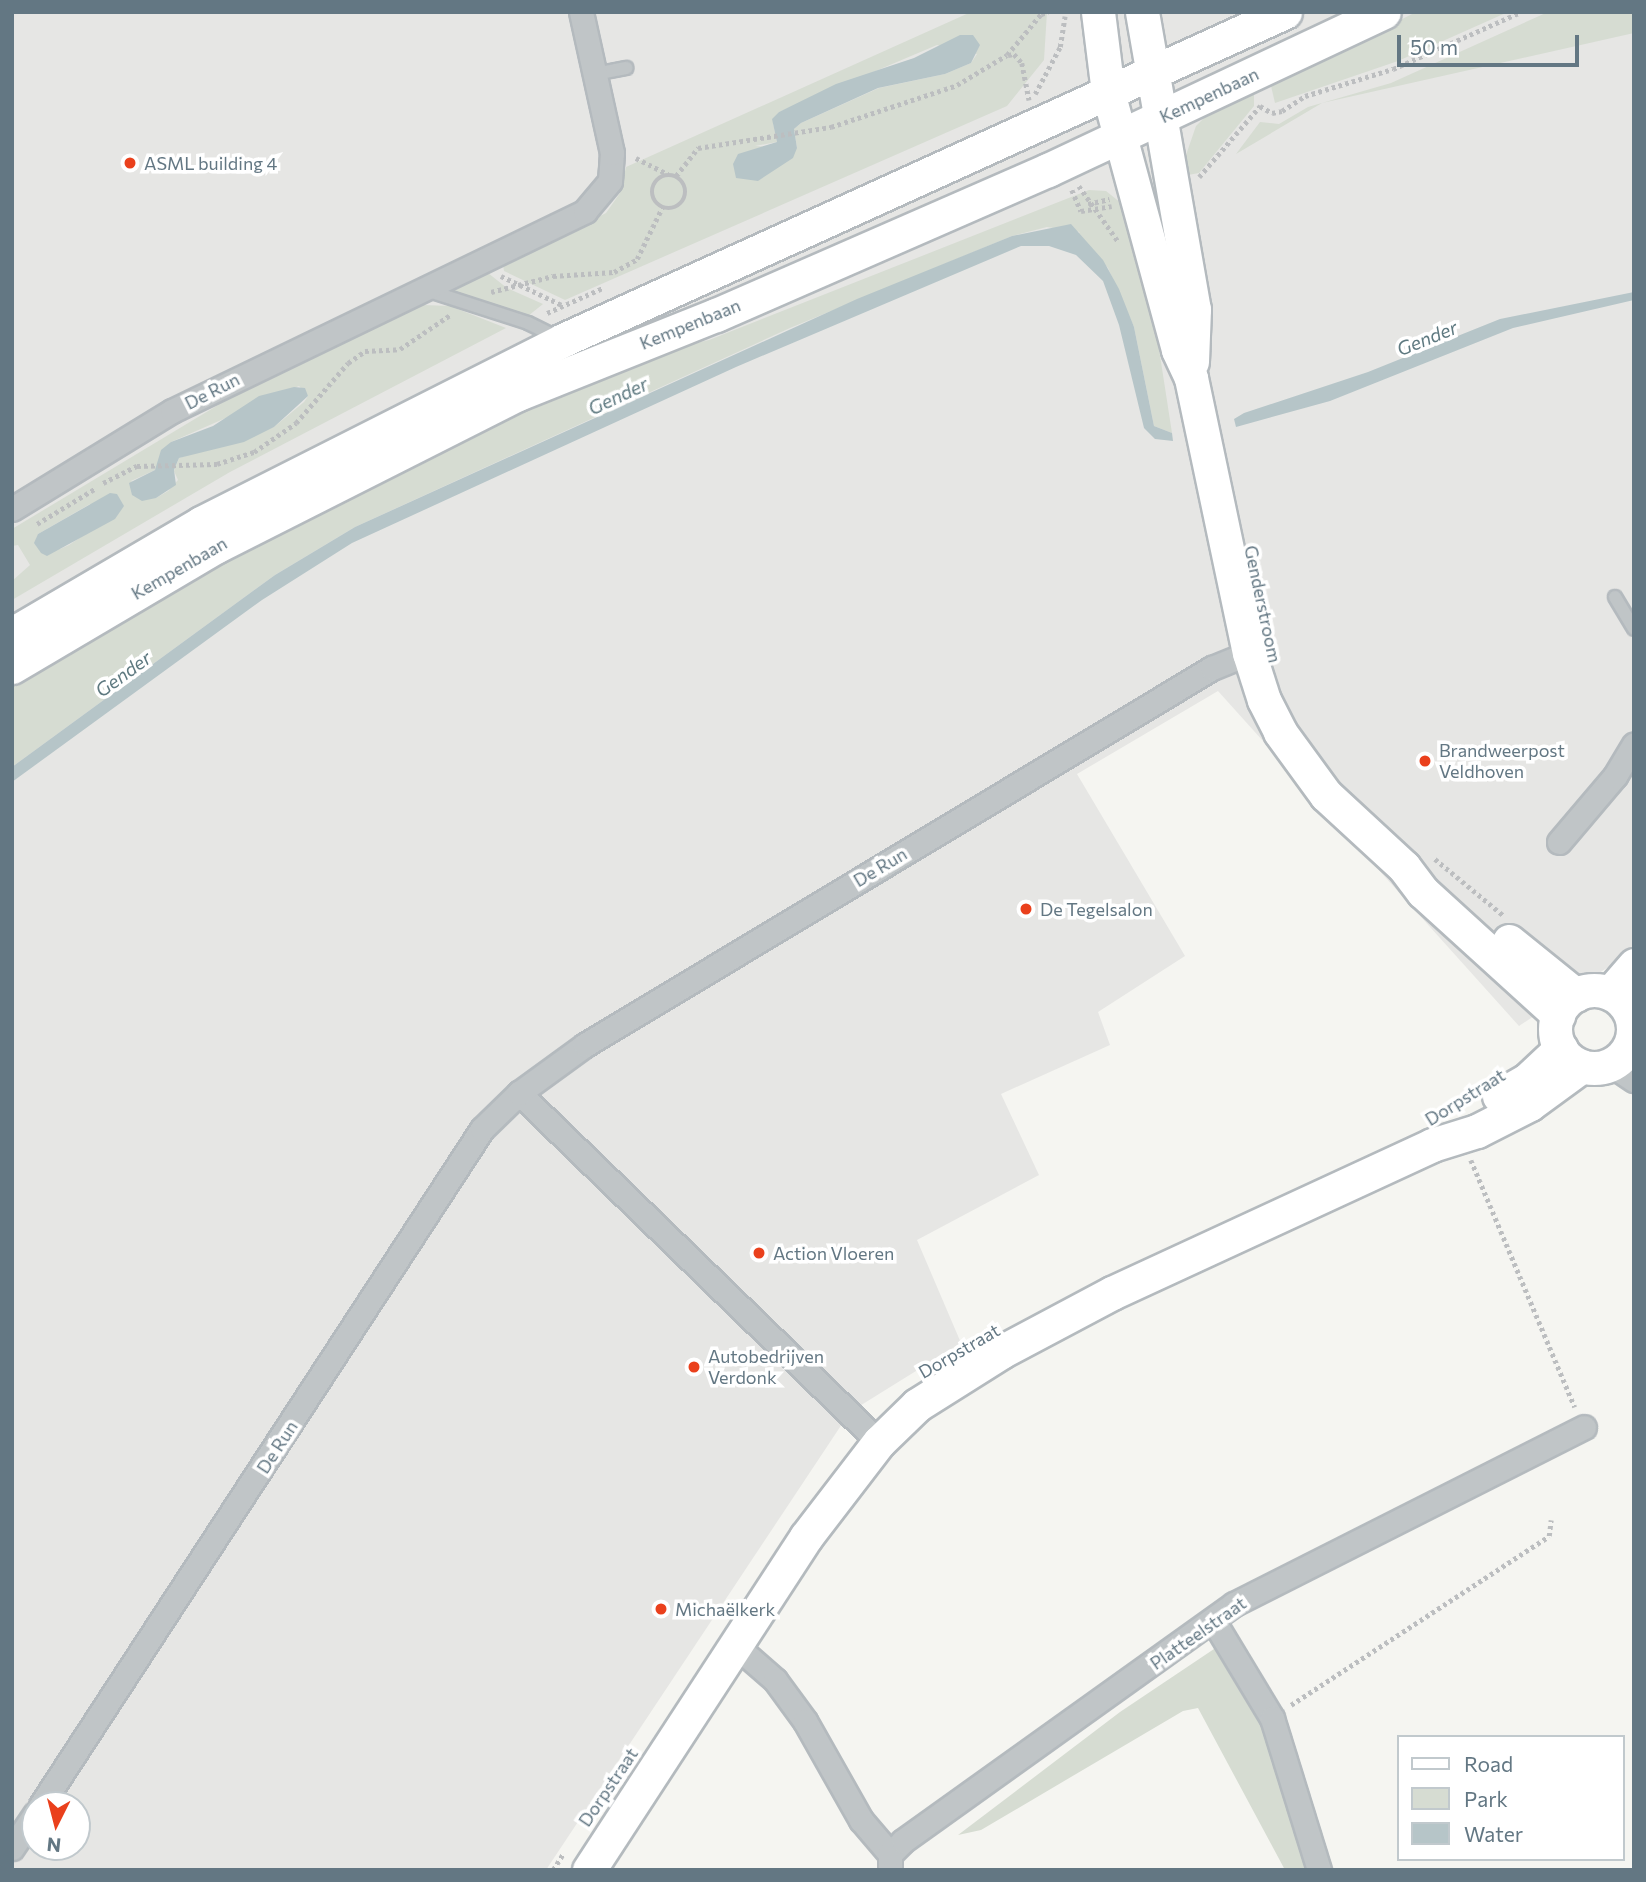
<!DOCTYPE html>
<html>
<head>
<meta charset="utf-8">
<style>
	body { margin:0 }
	#map { position:relative; width:1646px; height:1882px; overflow:hidden; background:#f5f5f1; font-family:Commissioner,sans-serif }
	div>[style] { position:absolute }
	[style*='--x'] { left:calc(var(--x)*1px); top:calc(var(--y)*1px); width:calc(var(--w)*1px); rotate:calc(var(--a)*1deg) }
	.built>* { inset:0; background:#e6e6e4 }
	.green>* { inset:0; background:#d6dcd2 }
	.water>* { inset:0; background:#b6c5c8 }
	.path>* { height:4.5px; margin-top:-2.25px; transform-origin:0; background:repeating-linear-gradient(90deg,#bcbec0 0 3.5px,transparent 0 7px) }
	.path>.ring { margin:-2.25px; padding:0; box-sizing:content-box; background:none; border:4.5px solid #bcbec0; border-radius:50% }
	.roads { filter:drop-shadow(2px 0 #b4babe) drop-shadow(-2px 0 #b4babe) drop-shadow(0 2px #b4babe) drop-shadow(0 -2px #b4babe) }
	.lane>* { height:12px; margin:-6px; padding:0 6px; transform-origin:6px; border-radius:6px; background:#c0c5c7 }
	.street>* { height:23px; margin:-11.5px; padding:0 11.5px; transform-origin:11.5px; border-radius:11.5px; background:#c0c5c7 }
	.secondary>* { height:33px; margin:-16.5px; padding:0 16.5px; transform-origin:16.5px; border-radius:16.5px; background:#fff }
	.secondary>.ring { margin:-16.5px; padding:0; box-sizing:content-box; background:none; border:33px solid #fff; border-radius:50% }
	.dots>* { width:19px; height:19px; translate:-50% -50%; box-sizing:border-box; border:4px solid #fff; border-radius:50% }
	span { translate:-50% -50%; white-space:nowrap; text-align:center; line-height:1.15; -webkit-text-stroke:7px #fff; paint-order:stroke }
	.street-label { font-size:18px; color:#637783 }
	.poi-label { font-size:18px; color:#637783 }
	.left { translate:0 -50%; text-align:left }
	.water-label { font-size:19px; color:#5e7980; font-style:italic }
	.frame { position:absolute; inset:0; border:14px solid #637783; pointer-events:none }
	.legend { position:absolute; left:1397px; top:1735px; width:228px; height:126px; box-sizing:border-box; background:#fff; border:2px solid #c1c9cd; margin:0; padding:9px 12px; list-style:none; font-size:21px; color:#637783 }
	.legend li { display:flex; align-items:center; gap:14px; height:35px }
	.legend b { width:35px; border:2px solid #c1c9cd }
	.north { position:absolute; left:21px; top:1791px; width:70px; height:70px; box-sizing:border-box; background:#fff; border:2px solid #c1c9cd; border-radius:50%; rotate:186deg; font-size:19px; font-weight:700; line-height:28px; text-align:center; color:#637783 }
	.north::after { content:''; display:block; margin:auto; width:24px; height:32px; background:#ea401c; clip-path:polygon(50% 0,100% 100%,50% 72%,0 100%) }
	.scale { position:absolute; left:1397px; top:35px; width:182px; height:32px; box-sizing:border-box; border:4px solid #637783; border-top:0; padding-left:9px; font-size:21px; line-height:24px; white-space:nowrap; color:#637783; -webkit-text-stroke:5px #fff; paint-order:stroke }
</style>
</head>
<body>
<div id="map">
	<div class="built">
		<i style="clip-path:polygon(evenodd,12px 12px,1634px 12px,1634px 950px,1519px 1026px,1218px 691px,1077px 774px,1185px 956px,1098px 1012px,1110px 1045px,1001px 1094px,1039px 1175px,917px 1240px,961px 1343px,850px 1412px,546px 1870px,12px 1870px,12px 12px,35px 1805px,77px 1805px,77px 1847px,35px 1847px,35px 1805px)"></i>
	</div>
	<div class="green">
		<i style="clip-path:polygon(evenodd,971px 12px,1047px 12px,1044px 60px,1007px 106px,565px 300px,504px 271px,503px 265px,606px 213px,620px 193px,626px 167px,971px 12px,937px 45px,977px 54px,971px 63px,945px 74px,879px 88px,801px 123px,794px 129px,797px 148px,755px 146px,777px 142px,773px 123px,779px 112px,937px 45px)"></i>
		<i style="clip-path:polygon(1416px 12px,1508px 12px,1398px 61px,1275px 103px,1271px 86px)"></i>
		<i style="clip-path:polygon(1548px 12px,1634px 12px,1634px 33px,1322px 103px,1236px 154px,1260px 122px,1279px 124px,1308px 107px,1391px 83px)"></i>
		<i style="clip-path:polygon(1254px 92px,1254px 106px,1199px 173px,1188px 175px,1186px 155px,1196px 126px,1208px 114px)"></i>
		<i style="clip-path:polygon(1089px 190px,1106px 191px,1131px 211px,1142px 239px,1172px 433px,1154px 426px,1134px 327px,1108px 268px,1077px 234px,1080px 232px,1047px 227px,1012px 236px,790px 328px,355px 527px,275px 575px,12px 767px,12px 686px,145px 603px,466px 431px,662px 351px,709px 340px)"></i>
		<i style="clip-path:polygon(488px 273px,507px 288px,543px 304px,528px 316px,453px 291px)"></i>
		<i style="clip-path:polygon(evenodd,423px 305px,450px 306px,506px 328px,230px 472px,12px 600px,12px 581px,30px 565px,18px 545px,12px 546px,12px 529px,253px 384px,423px 305px,299px 386px,308px 396px,304px 402px,274px 427px,179px 458px,174px 471px,178px 480px,168px 491px,156px 498px,131px 481px,155px 470px,171px 442px,299px 386px,423px 305px,90px 504px,87px 533px,69px 545px,60px 549px,38px 534px,90px 504px)"></i>
		<i style="clip-path:polygon(1217px 1647px,1256px 1702px,1310px 1870px,1285px 1870px,1198px 1708px,1183px 1711px,981px 1830px,958px 1835px,1120px 1712px)"></i>
	</div>
	<div class="water">
		<i style="clip-path:polygon(960px 35px,973px 35px,980px 45px,971px 63px,945px 74px,878px 88px,801px 123px,794px 129px,797px 148px,793px 158px,758px 181px,736px 178px,733px 164px,738px 154px,777px 142px,772px 119px,779px 112px,836px 84px,914px 58px)"></i>
		<i style="clip-path:polygon(1071px 224px,1103px 260px,1119px 289px,1134px 327px,1154px 426px,1172px 433px,1173px 441px,1155px 439px,1144px 428px,1119px 325px,1103px 281px,1076px 255px,1049px 246px,1021px 246px,736px 367px,352px 543px,262px 600px,12px 782px,12px 767px,275px 575px,355px 527px,857px 299px,1012px 236px)"></i>
		<i style="clip-path:polygon(1634px 292px,1634px 300px,1513px 328px,1330px 401px,1236px 427px,1234px 419px,1244px 413px,1368px 372px,1500px 319px)"></i>
		<i style="clip-path:polygon(294px 387px,305px 388px,308px 396px,274px 427px,244px 442px,179px 458px,174px 470px,176px 485px,156px 498px,142px 501px,132px 495px,129px 483px,155px 470px,161px 450px,171px 442px,213px 426px,259px 396px)"></i>
		<i style="clip-path:polygon(110px 493px,117px 494px,124px 506px,115px 519px,47px 556px,41px 553px,34px 543px,38px 534px)"></i>
	</div>
	<div class="path">
		<i style="--x:1008;--y:55;--w:6;--a:-9"></i>
		<i style="--x:1014;--y:54;--w:12;--a:48"></i>
		<i style="--x:1022;--y:63;--w:38;--a:79"></i>
		<i style="--x:1035;--y:94;--w:53;--a:-62"></i>
		<i style="--x:1060;--y:47;--w:31;--a:-81"></i>
		<i style="--x:1260;--y:106;--w:14;--a:30"></i>
		<i style="--x:1272;--y:113;--w:10;--a:-11"></i>
		<i style="--x:1282;--y:111;--w:27;--a:-33"></i>
		<i style="--x:1305;--y:96;--w:92;--a:-17.1"></i>
		<i style="--x:1393;--y:69;--w:140;--a:-24"></i>
		<i style="--x:636;--y:158;--w:36;--a:27"></i>
		<i class="ring" style="left:652px;top:175px;width:29.5px;height:29.5px"></i>
		<i style="--x:676;--y:176;--w:36;--a:-52"></i>
		<i style="--x:698;--y:148;--w:135;--a:-9"></i>
		<i style="--x:831;--y:127;--w:133;--a:-18.4"></i>
		<i style="--x:957;--y:85;--w:58;--a:-31"></i>
		<i style="--x:1007;--y:55;--w:53;--a:-50.3"></i>
		<i style="--x:1041;--y:14;--w:7;--a:-16"></i>
		<i style="--x:1199;--y:177;--w:94;--a:-49.3"></i>
		<i style="--x:1079;--y:186;--w:67;--a:54.7"></i>
		<i style="--x:1072;--y:190;--w:23;--a:67"></i>
		<i style="--x:1081;--y:211;--w:31;--a:-9"></i>
		<i style="--x:1088;--y:204;--w:22;--a:-13"></i>
		<i style="--x:501;--y:276;--w:68;--a:25.4"></i>
		<i style="--x:491;--y:292;--w:64;--a:-14.5"></i>
		<i style="--x:553;--y:276;--w:61;--a:-3.8"></i>
		<i style="--x:614;--y:272;--w:26;--a:-29"></i>
		<i style="--x:637;--y:259;--w:57;--a:-63.9"></i>
		<i style="--x:547;--y:313;--w:61;--a:-24.1"></i>
		<i style="--x:103;--y:483;--w:38;--a:-27"></i>
		<i style="--x:137;--y:466;--w:80;--a:-1.4"></i>
		<i style="--x:217;--y:464;--w:39;--a:-18"></i>
		<i style="--x:254;--y:452;--w:51;--a:-34.6"></i>
		<i style="--x:296;--y:423;--w:79;--a:-49.1"></i>
		<i style="--x:348;--y:363;--w:21;--a:-35"></i>
		<i style="--x:365;--y:351;--w:35;--a:-3"></i>
		<i style="--x:400;--y:349;--w:60;--a:-34.2"></i>
		<i style="--x:37;--y:524;--w:69;--a:-31.4"></i>
		<i style="--x:1435;--y:859;--w:88;--a:39.5"></i>
		<i style="--x:1449;--y:1108;--w:27;--a:-31"></i>
		<i style="--x:1471;--y:1160;--w:268;--a:67.2"></i>
		<i style="--x:1291;--y:1705;--w:308;--a:-33.2"></i>
		<i style="--x:1549;--y:1536;--w:16;--a:-83"></i>
		<i style="--x:553;--y:1870;--w:19;--a:-58"></i>
	</div>
	<div class="roads">
		<div class="lane">
			<i style="--x:595;--y:74;--w:32;--a:-11"></i>
			<i style="--x:426;--y:290;--w:107;--a:17.9"></i>
			<i style="--x:528;--y:323;--w:32;--a:26"></i>
			<i style="--x:1615;--y:597;--w:37;--a:59"></i>
		</div>
		<div class="street">
			<i style="--x:12;--y:509;--w:188;--a:-31.5"></i>
			<i style="--x:172;--y:411;--w:459;--a:-25.8"></i>
			<i style="--x:585;--y:211;--w:39;--a:-50"></i>
			<i style="--x:610;--y:181;--w:28;--a:-86"></i>
			<i style="--x:612;--y:153;--w:144;--a:-102.4"></i>
			<i style="--x:1559;--y:842;--w:87;--a:-49.7"></i>
			<i style="--x:1615;--y:776;--w:37;--a:-59"></i>
			<i style="--x:1629;--y:1045;--w:6;--a:31"></i>
			<i style="--x:1610;--y:1064;--w:29;--a:34"></i>
			<i style="--x:519;--y:1093;--w:501;--a:44.11"></i>
			<i style="--x:1214;--y:1622;--w:112;--a:58.9"></i>
			<i style="--x:1272;--y:1718;--w:159;--a:72.8"></i>
			<i style="--x:736;--y:1646;--w:52;--a:41.1"></i>
			<i style="--x:775;--y:1680;--w:51;--a:53.8"></i>
			<i style="--x:805;--y:1721;--w:114;--a:60.5"></i>
			<i style="--x:861;--y:1820;--w:45;--a:49.5"></i>
			<i style="--x:41;--y:1805;--w:807;--a:-56.88"></i>
			<i style="--x:482;--y:1129;--w:52;--a:-44.2"></i>
			<i style="--x:519;--y:1093;--w:82;--a:-36"></i>
			<i style="--x:585;--y:1045;--w:732;--a:-31.02"></i>
			<i style="--x:1212;--y:668;--w:40;--a:-22"></i>
			<i style="--x:12;--y:1848;--w:41;--a:-55.9"></i>
			<i style="--x:890;--y:1870;--w:16;--a:-90"></i>
			<i style="--x:890;--y:1854;--w:18;--a:-45"></i>
			<i style="--x:903;--y:1841;--w:407;--a:-35.6"></i>
			<i style="--x:1234;--y:1604;--w:392;--a:-26.8"></i>
		</div>
		<div class="secondary">
			<i style="--x:1098;--y:12;--w:81;--a:82.9"></i>
			<i style="--x:1108;--y:92;--w:267;--a:74.8"></i>
			<i style="--x:1178;--y:350;--w:31;--a:65"></i>
			<i style="--x:1191;--y:378;--w:281;--a:78.1"></i>
			<i style="--x:1249;--y:653;--w:49;--a:72.3"></i>
			<i style="--x:1264;--y:700;--w:36;--a:63"></i>
			<i style="--x:1280;--y:732;--w:78;--a:53.9"></i>
			<i style="--x:1326;--y:795;--w:106;--a:42.7"></i>
			<i style="--x:1404;--y:867;--w:31;--a:53"></i>
			<i style="--x:1423;--y:892;--w:183;--a:42.3"></i>
			<i style="--x:1142;--y:12;--w:302;--a:80.1"></i>
			<i style="--x:1194;--y:309;--w:53;--a:92.2"></i>
			<i style="--x:12;--y:634;--w:219;--a:-30.4"></i>
			<i style="--x:201;--y:523;--w:406;--a:-26.8"></i>
			<i style="--x:563;--y:340;--w:793;--a:-24.43"></i>
			<i style="--x:12;--y:667;--w:238;--a:-30.6"></i>
			<i style="--x:217;--y:546;--w:337;--a:-26.8"></i>
			<i style="--x:518;--y:394;--w:213;--a:-21.8"></i>
			<i style="--x:716;--y:315;--w:362;--a:-23.6"></i>
			<i style="--x:1048;--y:170;--w:371;--a:-25.2"></i>
			<i style="--x:1509;--y:941;--w:86;--a:38.9"></i>
			<i class="ring" style="left:1555px;top:990px;width:45px;height:45px"></i>
			<i style="--x:1610;--y:993;--w:37;--a:-49"></i>
			<i style="--x:1499;--y:1096;--w:34;--a:-30"></i>
			<i style="--x:1528;--y:1079;--w:45;--a:-43.2"></i>
			<i style="--x:589;--y:1870;--w:397;--a:-56.9"></i>
			<i style="--x:806;--y:1537;--w:120;--a:-52.5"></i>
			<i style="--x:879;--y:1442;--w:53;--a:-44.2"></i>
			<i style="--x:917;--y:1405;--w:99;--a:-32.2"></i>
			<i style="--x:1001;--y:1352;--w:126;--a:-28"></i>
			<i style="--x:1112;--y:1293;--w:353;--a:-24.8"></i>
			<i style="--x:1432;--y:1145;--w:47;--a:-17.3"></i>
			<i style="--x:1477;--y:1131;--w:59;--a:-27"></i>
			<i style="--x:1530;--y:1104;--w:64;--a:-36.2"></i>
		</div>
	</div>
	<div class="dots">
		<i style="left:130px;top:163px;background:#ea401c"></i>
		<i style="left:1425px;top:761px;background:#ea401c"></i>
		<i style="left:1026px;top:909px;background:#ea401c"></i>
		<i style="left:759px;top:1253px;background:#ea401c"></i>
		<i style="left:694px;top:1367px;background:#ea401c"></i>
		<i style="left:661px;top:1609px;background:#ea401c"></i>
	</div>
	<div class="street-label">
		<span style="left:1209px;top:95px;rotate:-25deg">Kempenbaan</span>
		<span style="left:690px;top:324px;rotate:-22deg">Kempenbaan</span>
		<span style="left:212px;top:391px;rotate:-27deg">De Run</span>
		<span style="left:179px;top:568px;rotate:-30deg">Kempenbaan</span>
		<span style="left:1263px;top:604px;rotate:78deg">Genderstroom</span>
		<span style="left:880px;top:867px;rotate:-31deg">De Run</span>
		<span style="left:1465px;top:1097px;rotate:-32deg">Dorpstraat</span>
		<span style="left:959px;top:1351px;rotate:-30deg">Dorpstraat</span>
		<span style="left:277px;top:1447px;rotate:-57deg">De Run</span>
		<span style="left:1198px;top:1633px;rotate:-35deg">Platteelstraat</span>
		<span style="left:608px;top:1787px;rotate:-56deg">Dorpstraat</span>
	</div>
	<div class="poi-label">
		<span class="left" style="left:144px;top:163px">ASML building 4</span>
		<span class="left" style="left:1439px;top:761px">Brandweerpost<br>Veldhoven</span>
		<span class="left" style="left:1040px;top:909px">De Tegelsalon</span>
		<span class="left" style="left:773px;top:1253px">Action Vloeren</span>
		<span class="left" style="left:708px;top:1367px">Autobedrijven<br>Verdonk</span>
		<span class="left" style="left:675px;top:1609px">Michaëlkerk</span>
	</div>
	<div class="water-label">
		<span style="left:1427px;top:338px;rotate:-22deg">Gender</span>
		<span style="left:618px;top:396px;rotate:-25deg">Gender</span>
		<span style="left:123px;top:674px;rotate:-36deg">Gender</span>
	</div>
	<div class="frame"></div>
	<ul class="legend">
	<li><b style="height:9px;background:#fff"></b>Road</li>
	<li><b style="height:19px;background:#d6dcd2"></b>Park</li>
	<li><b style="height:19px;background:#b6c5c8"></b>Water</li>
	</ul>
	<div class="north">N</div>
	<div class="scale">50 m</div>
</div>
</body>
</html>
